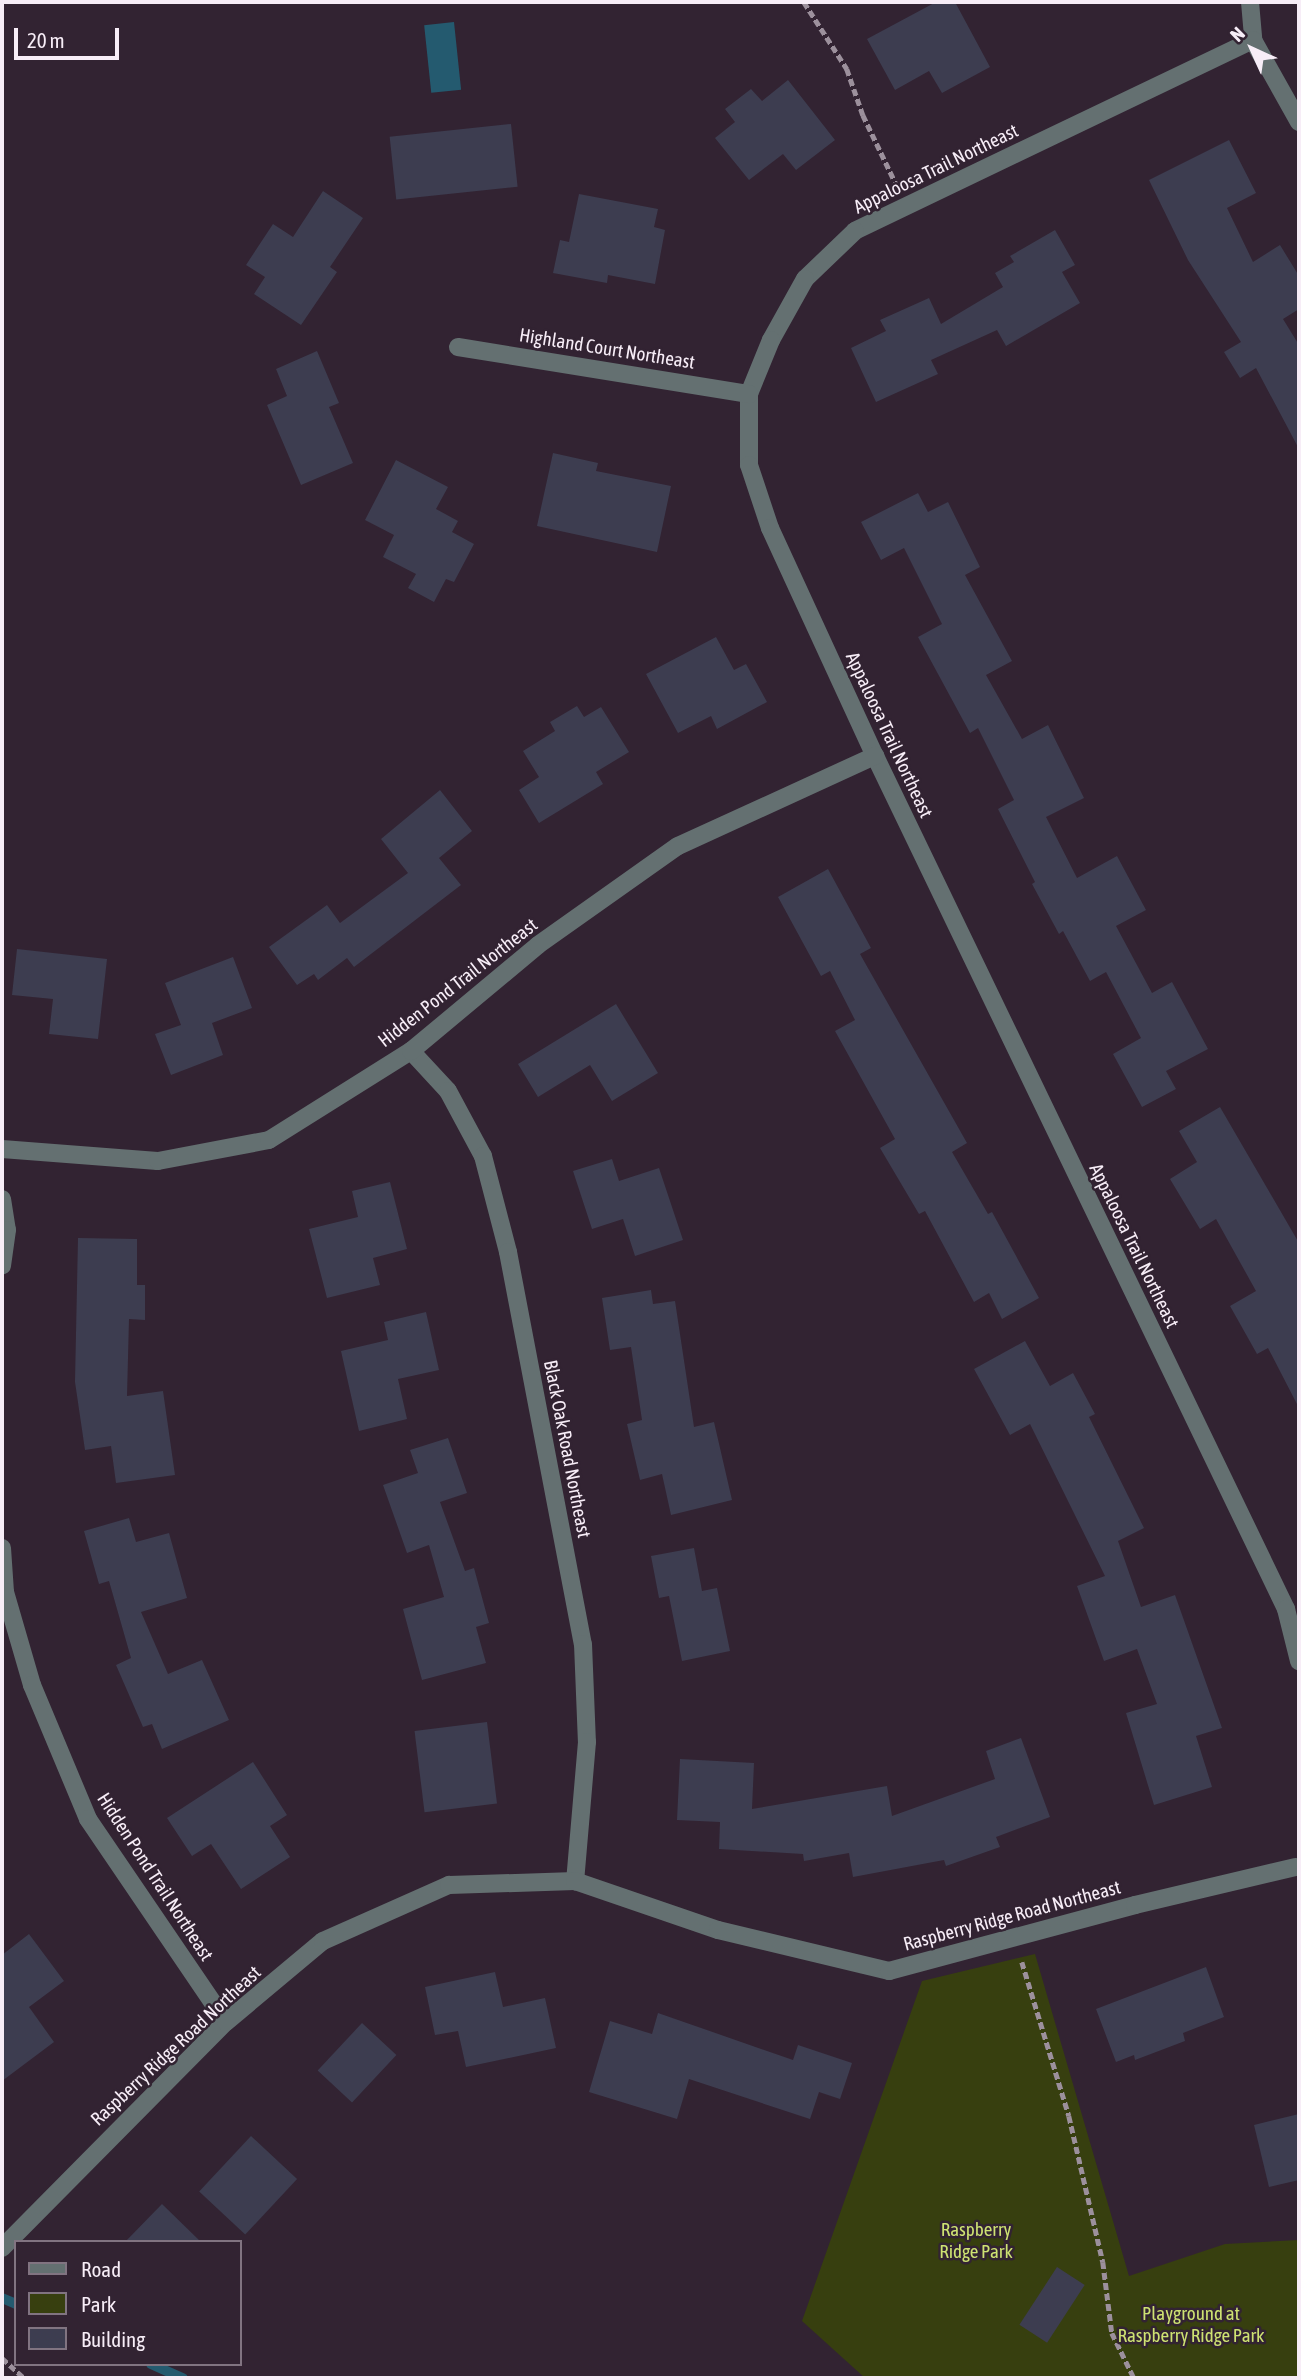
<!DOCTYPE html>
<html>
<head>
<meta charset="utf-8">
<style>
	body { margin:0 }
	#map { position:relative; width:1301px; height:2380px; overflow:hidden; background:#322332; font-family:"Asap Condensed",sans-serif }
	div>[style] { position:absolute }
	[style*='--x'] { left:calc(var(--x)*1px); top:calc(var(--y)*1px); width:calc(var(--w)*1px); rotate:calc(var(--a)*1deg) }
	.green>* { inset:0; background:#373f0f }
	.water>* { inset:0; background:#245a6f; transform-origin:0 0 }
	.stream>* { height:10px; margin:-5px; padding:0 5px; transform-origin:5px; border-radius:5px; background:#245a6f }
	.building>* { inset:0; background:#3d3d50; transform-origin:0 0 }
	.path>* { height:4.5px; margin-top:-2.25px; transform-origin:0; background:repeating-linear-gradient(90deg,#9c909c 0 7px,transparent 0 10.5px) }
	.minor>* { height:18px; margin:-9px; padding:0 9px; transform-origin:9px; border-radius:9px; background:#647071 }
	span { translate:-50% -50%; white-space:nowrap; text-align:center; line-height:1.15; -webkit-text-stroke:5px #322332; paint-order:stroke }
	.street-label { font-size:19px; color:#f7edf7 }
	.park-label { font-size:19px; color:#cee272 }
	.frame { position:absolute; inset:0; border:4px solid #f7edf7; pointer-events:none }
	.legend { position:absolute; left:14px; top:2240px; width:228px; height:126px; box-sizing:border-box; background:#322332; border:2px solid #817481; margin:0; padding:9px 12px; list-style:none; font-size:21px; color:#f7edf7 }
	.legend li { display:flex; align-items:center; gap:14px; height:35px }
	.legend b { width:35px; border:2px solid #817481 }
	.north { position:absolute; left:1217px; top:14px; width:70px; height:70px; -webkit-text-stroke:5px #322332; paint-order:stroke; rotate:315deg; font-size:19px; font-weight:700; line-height:28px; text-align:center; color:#f7edf7 }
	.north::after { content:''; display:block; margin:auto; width:24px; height:32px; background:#f7edf7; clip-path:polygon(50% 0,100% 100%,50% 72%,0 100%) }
	.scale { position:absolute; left:14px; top:28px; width:105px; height:32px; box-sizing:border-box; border:4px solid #f7edf7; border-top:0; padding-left:9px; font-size:21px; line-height:24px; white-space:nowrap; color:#f7edf7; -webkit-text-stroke:5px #322332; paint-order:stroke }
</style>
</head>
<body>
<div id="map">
	<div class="green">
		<i style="clip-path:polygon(1035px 1954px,1129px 2276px,1225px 2244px,1299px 2240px,1299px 2378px,865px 2378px,802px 2321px,922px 1981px)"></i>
	</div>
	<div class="water">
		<i style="left:454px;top:22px;width:68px;height:30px;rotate:84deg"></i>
	</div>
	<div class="stream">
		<i style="--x:2;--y:2298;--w:15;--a:23"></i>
		<i style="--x:151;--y:2364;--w:35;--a:24"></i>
	</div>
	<div class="building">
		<i style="clip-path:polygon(936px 2px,955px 2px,990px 67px,942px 93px,929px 71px,895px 90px,867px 39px)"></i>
		<i style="clip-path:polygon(788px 80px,835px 140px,796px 170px,783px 154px,749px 180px,715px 138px,735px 122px,725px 109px,751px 89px,762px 101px)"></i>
		<i style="left:511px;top:124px;width:63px;height:122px;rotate:84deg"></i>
		<i style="clip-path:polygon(1229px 140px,1256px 193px,1227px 208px,1253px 262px,1280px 245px,1299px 276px,1299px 309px,1283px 319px,1299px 345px,1299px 449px,1256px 368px,1240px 378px,1224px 352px,1241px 342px,1188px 260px,1149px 180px)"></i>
		<i style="clip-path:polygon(323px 191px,363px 218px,330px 267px,337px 272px,301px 325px,254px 294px,265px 277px,246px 265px,273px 224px,293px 237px)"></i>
		<i style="clip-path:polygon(579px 194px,658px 209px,654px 227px,665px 230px,655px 284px,608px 275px,607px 283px,553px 273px,560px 240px,569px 242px)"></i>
		<i style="clip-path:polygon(1055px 230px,1075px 265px,1062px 272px,1080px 303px,1006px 346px,997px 330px,931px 360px,938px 374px,876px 402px,851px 348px,886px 331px,880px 320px,929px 298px,941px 324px,1003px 287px,995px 273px,1014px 262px,1010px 256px)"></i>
		<i style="clip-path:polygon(317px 351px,339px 403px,329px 407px,353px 463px,301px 485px,267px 405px,287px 396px,276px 369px)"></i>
		<i style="clip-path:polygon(553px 453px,598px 463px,596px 471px,671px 486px,657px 552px,537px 526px)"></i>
		<i style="clip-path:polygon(396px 460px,448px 487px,436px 509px,458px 521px,452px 532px,474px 544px,454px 582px,446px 579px,434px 602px,408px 588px,416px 574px,383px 557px,394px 535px,365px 520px)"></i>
		<i style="clip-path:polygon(918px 493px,928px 512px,948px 502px,980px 567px,965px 575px,1012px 661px,986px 675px,1022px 739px,1048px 725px,1084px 798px,1046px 817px,1077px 878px,1117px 856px,1146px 910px,1116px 926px,1152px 993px,1172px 982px,1208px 1049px,1166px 1071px,1176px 1089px,1142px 1107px,1113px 1054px,1141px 1038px,1106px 972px,1090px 981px,1063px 931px,1059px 934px,1032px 884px,1035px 882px,998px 809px,1014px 800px,978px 728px,970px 733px,918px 637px,942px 624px,904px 548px,881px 560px,861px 522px)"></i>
		<i style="clip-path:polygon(716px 637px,734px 670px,746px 664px,767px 702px,717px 729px,711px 716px,678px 733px,646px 674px)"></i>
		<i style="clip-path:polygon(577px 706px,584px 717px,601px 707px,629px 752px,596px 772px,603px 784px,539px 823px,519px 790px,539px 777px,523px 751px,555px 731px,550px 722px)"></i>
		<i style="clip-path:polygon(440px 790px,472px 831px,439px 858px,461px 885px,354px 967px,347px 958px,318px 980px,314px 974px,297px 985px,269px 947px,327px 905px,340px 923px,408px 873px,381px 839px)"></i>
		<i style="clip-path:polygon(828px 869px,871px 948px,860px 954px,967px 1143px,952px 1152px,988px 1214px,992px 1212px,1039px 1298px,1002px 1319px,989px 1293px,974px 1302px,925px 1211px,919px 1214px,880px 1148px,895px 1139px,835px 1031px,855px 1020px,830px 971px,821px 976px,778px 897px)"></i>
		<i style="clip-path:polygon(17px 949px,107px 959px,98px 1039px,49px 1034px,53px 999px,12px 995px)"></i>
		<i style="clip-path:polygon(233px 957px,252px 1008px,212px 1023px,223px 1055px,171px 1075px,155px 1034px,181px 1025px,165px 983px)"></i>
		<i style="clip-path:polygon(616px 1004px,658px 1073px,612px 1101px,590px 1065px,538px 1097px,518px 1064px)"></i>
		<i style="clip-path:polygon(1220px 1107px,1299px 1243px,1299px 1408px,1268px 1348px,1257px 1354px,1230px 1306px,1256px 1291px,1216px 1219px,1200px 1229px,1170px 1179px,1197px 1162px,1179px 1131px)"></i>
		<i style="clip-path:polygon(612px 1159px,619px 1181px,659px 1168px,683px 1240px,635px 1256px,623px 1219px,592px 1229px,573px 1171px)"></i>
		<i style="clip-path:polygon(390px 1182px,407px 1249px,373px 1258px,380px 1285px,327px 1298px,309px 1229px,358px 1217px,352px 1191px)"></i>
		<i style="clip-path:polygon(78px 1238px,137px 1239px,137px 1285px,145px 1285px,145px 1320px,129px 1319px,127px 1396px,163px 1391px,175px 1475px,116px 1483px,111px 1446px,85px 1450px,75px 1382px)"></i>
		<i style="clip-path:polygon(651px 1290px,653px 1304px,675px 1301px,694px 1427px,714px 1422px,732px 1500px,671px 1515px,662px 1474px,640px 1480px,627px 1424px,642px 1420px,631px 1347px,610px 1350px,602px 1298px)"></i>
		<i style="clip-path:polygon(426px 1312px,439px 1370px,398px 1379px,407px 1419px,359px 1431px,341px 1351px,388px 1340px,384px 1322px)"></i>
		<i style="clip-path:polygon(1025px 1341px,1050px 1386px,1073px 1373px,1095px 1414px,1089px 1417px,1144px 1528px,1118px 1541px,1141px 1607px,1175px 1595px,1222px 1728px,1196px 1736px,1212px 1787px,1154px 1805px,1126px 1713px,1157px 1704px,1137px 1649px,1104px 1661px,1077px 1586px,1105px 1576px,1030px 1424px,1010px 1435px,974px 1369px)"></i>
		<i style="clip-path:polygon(448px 1438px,467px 1493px,440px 1502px,465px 1571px,474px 1568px,489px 1623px,476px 1627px,486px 1663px,422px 1680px,403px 1609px,444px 1597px,429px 1545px,407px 1553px,383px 1485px,418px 1473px,410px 1450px)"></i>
		<i style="clip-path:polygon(129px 1518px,136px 1542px,169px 1533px,187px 1598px,141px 1612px,168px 1674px,202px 1660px,229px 1720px,162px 1749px,152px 1724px,143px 1727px,116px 1665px,131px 1658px,109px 1581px,99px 1584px,84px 1531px)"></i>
		<i style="clip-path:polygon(694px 1548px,702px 1591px,717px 1588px,730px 1651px,682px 1661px,669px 1596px,659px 1598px,651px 1556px)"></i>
		<i style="left:487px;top:1722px;width:82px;height:73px;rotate:83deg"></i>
		<i style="clip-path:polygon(1021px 1738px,1050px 1817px,996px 1837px,1000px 1847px,946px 1866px,944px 1860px,853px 1877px,849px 1853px,804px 1861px,803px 1854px,719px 1849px,720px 1822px,677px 1820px,680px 1759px,754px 1763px,752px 1809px,887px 1786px,892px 1816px,995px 1779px,986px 1751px)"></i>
		<i style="clip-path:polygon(253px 1762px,287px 1815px,270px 1826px,290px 1857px,241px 1889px,211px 1844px,192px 1856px,167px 1818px)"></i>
		<i style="clip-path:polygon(29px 1934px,64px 1981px,29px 2007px,54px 2042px,2px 2081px,2px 1955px)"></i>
		<i style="clip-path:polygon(1206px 1967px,1224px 2017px,1183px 2033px,1185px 2041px,1135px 2060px,1134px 2055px,1116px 2062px,1096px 2009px)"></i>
		<i style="clip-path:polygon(495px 1972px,503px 2007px,545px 1998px,556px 2048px,466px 2067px,458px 2031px,435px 2035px,425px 1987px)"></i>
		<i style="clip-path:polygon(658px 2013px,793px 2060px,798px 2045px,852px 2063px,840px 2099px,819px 2092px,810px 2119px,689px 2079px,677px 2119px,589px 2092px,610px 2021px,652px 2034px)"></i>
		<i style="left:362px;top:2023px;width:47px;height:65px;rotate:43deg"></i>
		<i style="clip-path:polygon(1299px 2114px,1299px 2180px,1269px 2187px,1254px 2125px)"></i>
		<i style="left:251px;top:2136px;width:63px;height:76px;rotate:43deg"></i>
		<i style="clip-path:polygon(162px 2204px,201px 2242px,125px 2242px)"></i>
		<i style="left:1057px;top:2267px;width:33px;height:69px;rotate:33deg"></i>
	</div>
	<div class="path">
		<i style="--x:804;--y:2;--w:80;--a:57.3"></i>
		<i style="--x:847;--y:69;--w:49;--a:70.8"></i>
		<i style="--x:863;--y:115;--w:76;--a:64.4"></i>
		<i style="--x:1022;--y:1962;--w:161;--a:73"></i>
		<i style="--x:1069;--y:2116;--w:150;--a:76.9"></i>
		<i style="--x:1103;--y:2262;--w:72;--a:82.8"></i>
		<i style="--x:1112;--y:2333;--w:50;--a:63.9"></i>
		<i style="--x:2;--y:2358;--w:30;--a:42"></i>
	</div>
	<div class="minor">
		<i style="--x:1250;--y:2;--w:38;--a:85"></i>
		<i style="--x:1253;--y:40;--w:94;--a:60.7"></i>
		<i style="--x:1253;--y:40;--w:441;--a:154.4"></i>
		<i style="--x:855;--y:231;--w:69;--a:136.2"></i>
		<i style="--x:805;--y:279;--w:70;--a:119.1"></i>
		<i style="--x:771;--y:340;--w:58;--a:112.2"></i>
		<i style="--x:749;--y:394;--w:71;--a:90"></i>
		<i style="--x:749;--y:465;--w:66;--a:71.6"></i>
		<i style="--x:770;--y:528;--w:251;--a:65.3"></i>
		<i style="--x:875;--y:756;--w:947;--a:64.27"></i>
		<i style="--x:1286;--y:1609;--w:54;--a:76"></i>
		<i style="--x:458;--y:347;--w:295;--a:9.2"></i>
		<i style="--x:411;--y:1051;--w:54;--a:47.2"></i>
		<i style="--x:448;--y:1091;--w:74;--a:61.7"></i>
		<i style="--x:483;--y:1156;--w:99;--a:75.4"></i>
		<i style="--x:508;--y:1252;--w:399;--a:79.2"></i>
		<i style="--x:583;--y:1644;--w:98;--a:87.7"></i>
		<i style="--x:587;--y:1742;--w:140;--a:94.9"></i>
		<i style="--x:2;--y:1149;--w:156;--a:4.4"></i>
		<i style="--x:158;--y:1161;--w:113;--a:-10.7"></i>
		<i style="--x:269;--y:1140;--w:168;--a:-32.1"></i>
		<i style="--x:411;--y:1051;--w:165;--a:-39.8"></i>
		<i style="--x:538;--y:945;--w:171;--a:-35.3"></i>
		<i style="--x:678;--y:846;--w:217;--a:-24.6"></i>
		<i style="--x:2;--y:1199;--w:31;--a:81"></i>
		<i style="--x:7;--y:1230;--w:36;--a:98"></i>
		<i style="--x:2;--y:1548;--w:44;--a:86.1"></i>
		<i style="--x:5;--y:1592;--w:97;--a:73.8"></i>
		<i style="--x:32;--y:1685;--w:145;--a:67.3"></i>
		<i style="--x:88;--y:1819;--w:245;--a:55.8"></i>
		<i style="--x:2;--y:2248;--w:318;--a:-45.3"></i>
		<i style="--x:226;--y:2022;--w:126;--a:-39.9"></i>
		<i style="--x:323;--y:1941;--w:138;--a:-24"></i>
		<i style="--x:449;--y:1885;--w:126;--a:-1.8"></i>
		<i style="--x:575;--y:1881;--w:151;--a:18.9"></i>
		<i style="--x:718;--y:1930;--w:176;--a:13.5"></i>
		<i style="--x:889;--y:1971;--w:255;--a:-15"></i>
		<i style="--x:1135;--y:1905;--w:165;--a:-13.3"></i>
	</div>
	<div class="street-label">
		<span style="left:936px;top:169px;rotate:-26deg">Appaloosa Trail Northeast</span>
		<span style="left:607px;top:349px;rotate:9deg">Highland Court Northeast</span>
		<span style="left:889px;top:735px;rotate:65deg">Appaloosa Trail Northeast</span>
		<span style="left:458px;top:983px;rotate:-38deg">Hidden Pond Trail Northeast</span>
		<span style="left:1134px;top:1246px;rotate:64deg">Appaloosa Trail Northeast</span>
		<span style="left:567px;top:1449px;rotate:79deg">Black Oak Road Northeast</span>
		<span style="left:155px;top:1877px;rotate:57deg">Hidden Pond Trail Northeast</span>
		<span style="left:1012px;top:1916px;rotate:-15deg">Raspberry Ridge Road Northeast</span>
		<span style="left:176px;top:2046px;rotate:-43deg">Raspberry Ridge Road Northeast</span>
	</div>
	<div class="park-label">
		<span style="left:976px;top:2241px">Raspberry<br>Ridge Park</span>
		<span style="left:1191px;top:2325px">Playground at<br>Raspberry Ridge Park</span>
	</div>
	<div class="frame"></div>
	<ul class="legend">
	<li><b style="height:9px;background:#647071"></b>Road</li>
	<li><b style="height:19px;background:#373f0f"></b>Park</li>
	<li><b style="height:19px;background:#3d3d50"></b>Building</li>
	</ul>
	<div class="north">N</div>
	<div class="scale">20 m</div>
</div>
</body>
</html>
